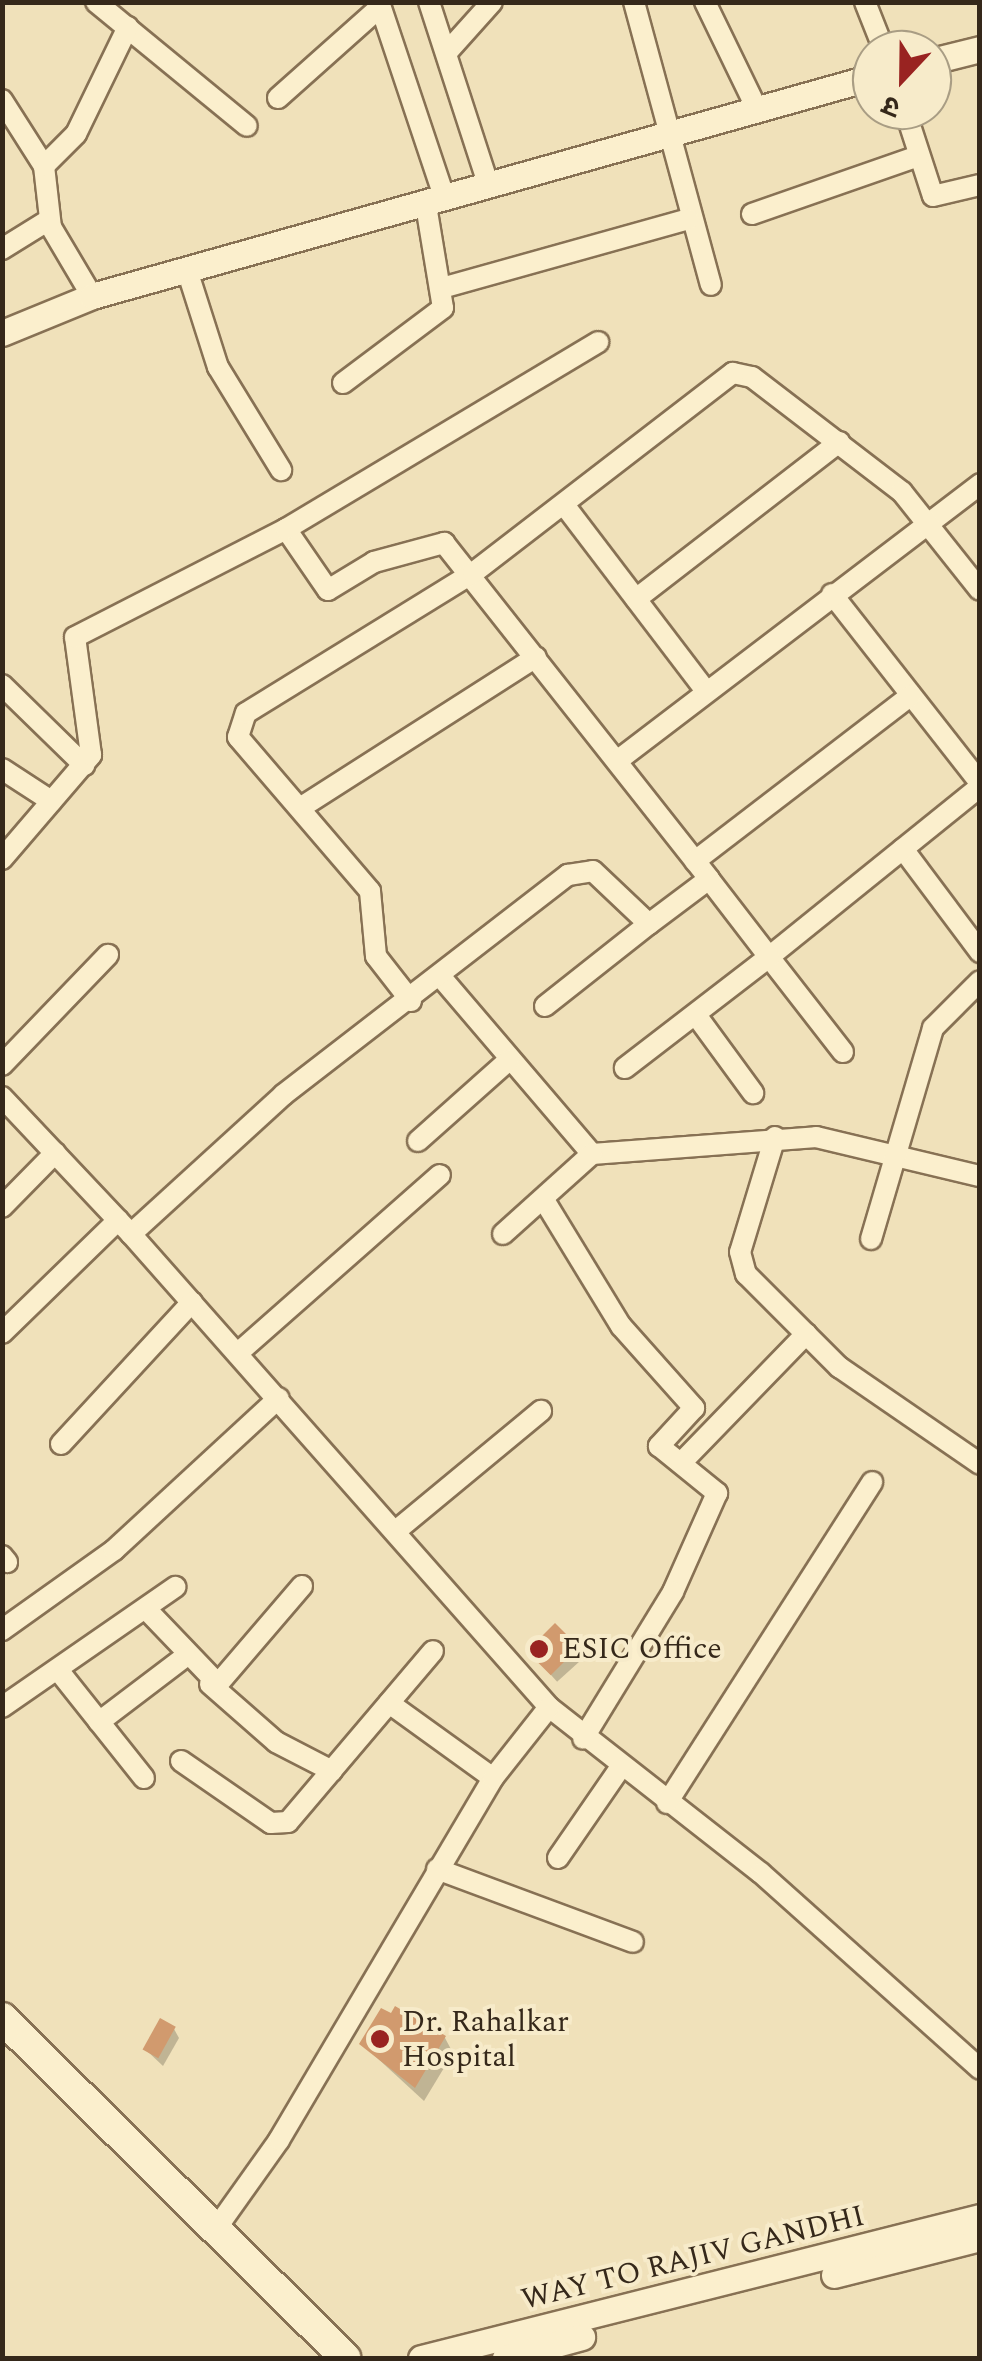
<!DOCTYPE html>
<html>
<head>
<meta charset="utf-8">
<style>
	body { margin:0 }
	#map { position:relative; width:982px; height:2361px; overflow:hidden; background:#f0e1ba; font-family:Spectral,"Noto Sans Devanagari",serif }
	div>[style] { position:absolute }
	[style*='--x'] { left:calc(var(--x)*1px); top:calc(var(--y)*1px); width:calc(var(--w)*1px); rotate:calc(var(--a)*1deg) }
	.shadow>* { inset:0; background:#0003; transform-origin:0 0 }
	.building>* { inset:0; background:#d19a6e; transform-origin:0 0 }
	.roads { filter:drop-shadow(2px 0 #877154) drop-shadow(-2px 0 #877154) drop-shadow(0 2px #877154) drop-shadow(0 -2px #877154) }
	.minor>* { height:20px; margin:-10px; padding:0 10px; transform-origin:10px; border-radius:10px; background:#fbefcd }
	.tertiary>* { height:25px; margin:-12.5px; padding:0 12.5px; transform-origin:12.5px; border-radius:12.5px; background:#fbefcd }
	.secondary>* { height:30px; margin:-15px; padding:0 15px; transform-origin:15px; border-radius:15px; background:#fbefcd }
	.dots>* { width:28px; height:28px; translate:-50% -50%; box-sizing:border-box; border:5px solid #f7ebca; border-radius:50% }
	span { translate:-50% -50%; white-space:nowrap; text-align:center; line-height:1.15; -webkit-text-stroke:8px #f7ebca; paint-order:stroke }
	.poi-label { font-size:30px; color:#35281a }
	.left { translate:0 -50%; text-align:left }
	.street-label { font-size:30px; color:#35281a }
	.frame { position:absolute; inset:0; border:5px solid #35281a; pointer-events:none }
	.north { position:absolute; left:852px; top:30px; width:100px; height:100px; box-sizing:border-box; background:#f7ebca; border:2px solid #a99d84; border-radius:50%; rotate:202deg; font-size:28px; font-weight:700; line-height:40px; text-align:center; color:#35281a }
	.north::after { content:''; display:block; margin:auto; width:35px; height:45px; background:#992321; clip-path:polygon(50% 0,100% 100%,50% 72%,0 100%) }
</style>
</head>
<body>
<div id="map">
	<div class="shadow">
		<i style="left:555px;top:1627px;width:42px;height:35px;rotate:48deg"></i>
		<i style="clip-path:polygon(392px 2017px,445px 2038px,453px 2053px,424px 2101px,362px 2044px)"></i>
		<i style="clip-path:polygon(174px 2029px,179px 2038px,163px 2066px,145px 2049px)"></i>
	</div>
	<div class="building">
		<i style="left:555px;top:1623px;width:34px;height:40px;rotate:45deg"></i>
		<i style="clip-path:polygon(395px 2006px,446px 2036px,415px 2088px,359px 2044px,381px 2008px,391px 2013px)"></i>
		<i style="left:160px;top:2018px;width:18px;height:36px;rotate:29deg"></i>
	</div>
	<div class="roads">
		<div class="minor">
			<i style="--x:96;--y:2;--w:195;--a:39.4"></i>
			<i style="--x:379;--y:2;--w:208;--a:71.5"></i>
			<i style="--x:429;--y:2;--w:194;--a:72"></i>
			<i style="--x:634;--y:2;--w:293;--a:74.8"></i>
			<i style="--x:705;--y:2;--w:121;--a:64.1"></i>
			<i style="--x:865;--y:2;--w:52;--a:68.4"></i>
			<i style="--x:449;--y:50;--w:64;--a:-48.1"></i>
			<i style="--x:278;--y:98;--w:137;--a:-41.7"></i>
			<i style="--x:2;--y:100;--w:78;--a:57.5"></i>
			<i style="--x:44;--y:166;--w:61;--a:83.5"></i>
			<i style="--x:51;--y:227;--w:80;--a:59.3"></i>
			<i style="--x:905;--y:110;--w:90;--a:72"></i>
			<i style="--x:933;--y:196;--w:48;--a:-13.2"></i>
			<i style="--x:44;--y:166;--w:45;--a:-45"></i>
			<i style="--x:76;--y:134;--w:119;--a:-64.1"></i>
			<i style="--x:752;--y:214;--w:177;--a:-19.2"></i>
			<i style="--x:2;--y:249;--w:55;--a:-31.7"></i>
			<i style="--x:187;--y:270;--w:102;--a:72.3"></i>
			<i style="--x:218;--y:367;--w:121;--a:58.5"></i>
			<i style="--x:442;--y:288;--w:256;--a:-15.6"></i>
			<i style="--x:343;--y:383;--w:125;--a:-36.9"></i>
			<i style="--x:443;--y:308;--w:104;--a:-99.4"></i>
			<i style="--x:565;--y:506;--w:233;--a:52.7"></i>
			<i style="--x:286;--y:529;--w:74;--a:55.5"></i>
			<i style="--x:328;--y:590;--w:54;--a:-31.3"></i>
			<i style="--x:374;--y:562;--w:73;--a:-15.2"></i>
			<i style="--x:444;--y:543;--w:428;--a:51.7"></i>
			<i style="--x:832;--y:594;--w:240;--a:51.9"></i>
			<i style="--x:636;--y:599;--w:257;--a:-37.7"></i>
			<i style="--x:2;--y:685;--w:115;--a:44.3"></i>
			<i style="--x:617;--y:761;--w:457;--a:-37.3"></i>
			<i style="--x:2;--y:769;--w:59;--a:33.1"></i>
			<i style="--x:300;--y:808;--w:280;--a:-32.6"></i>
			<i style="--x:903;--y:849;--w:129;--a:53.2"></i>
			<i style="--x:2;--y:859;--w:137;--a:-49.4"></i>
			<i style="--x:91;--y:755;--w:119;--a:-97.7"></i>
			<i style="--x:75;--y:637;--w:237;--a:-27.1"></i>
			<i style="--x:286;--y:529;--w:364;--a:-30.9"></i>
			<i style="--x:695;--y:861;--w:272;--a:-37.5"></i>
			<i style="--x:440;--y:976;--w:234;--a:49.5"></i>
			<i style="--x:592;--y:1154;--w:225;--a:-4.3"></i>
			<i style="--x:816;--y:1137;--w:169;--a:13.4"></i>
			<i style="--x:411;--y:1001;--w:57;--a:-127.9"></i>
			<i style="--x:376;--y:956;--w:65;--a:-95.3"></i>
			<i style="--x:370;--y:891;--w:203;--a:-130.6"></i>
			<i style="--x:238;--y:737;--w:25;--a:-72"></i>
			<i style="--x:246;--y:713;--w:267;--a:-31.7"></i>
			<i style="--x:473;--y:573;--w:328;--a:-37.6"></i>
			<i style="--x:733;--y:373;--w:19;--a:12"></i>
			<i style="--x:752;--y:377;--w:189;--a:37.5"></i>
			<i style="--x:902;--y:492;--w:125;--a:51.5"></i>
			<i style="--x:545;--y:1006;--w:132;--a:-38.3"></i>
			<i style="--x:696;--y:1015;--w:97;--a:53.8"></i>
			<i style="--x:843;--y:1052;--w:120;--a:-127.9"></i>
			<i style="--x:769;--y:957;--w:271;--a:-38.9"></i>
			<i style="--x:2;--y:1065;--w:153;--a:-46.1"></i>
			<i style="--x:2;--y:1097;--w:188;--a:46.7"></i>
			<i style="--x:131;--y:1234;--w:206;--a:-42.4"></i>
			<i style="--x:283;--y:1095;--w:360;--a:-37.7"></i>
			<i style="--x:568;--y:875;--w:25;--a:-9"></i>
			<i style="--x:593;--y:871;--w:77;--a:43.4"></i>
			<i style="--x:649;--y:924;--w:75;--a:-36.9"></i>
			<i style="--x:709;--y:879;--w:98;--a:52.4"></i>
			<i style="--x:769;--y:957;--w:182;--a:142.4"></i>
			<i style="--x:775;--y:1137;--w:120;--a:106.9"></i>
			<i style="--x:740;--y:1252;--w:23;--a:75"></i>
			<i style="--x:746;--y:1274;--w:132;--a:45"></i>
			<i style="--x:839;--y:1367;--w:171;--a:34.5"></i>
			<i style="--x:418;--y:1141;--w:122;--a:-41.7"></i>
			<i style="--x:544;--y:1200;--w:148;--a:58.6"></i>
			<i style="--x:621;--y:1326;--w:110;--a:48.3"></i>
			<i style="--x:694;--y:1408;--w:52;--a:132.6"></i>
			<i style="--x:659;--y:1446;--w:75;--a:39"></i>
			<i style="--x:717;--y:1493;--w:108;--a:114"></i>
			<i style="--x:673;--y:1592;--w:172;--a:121.5"></i>
			<i style="--x:2;--y:1207;--w:76;--a:-45.5"></i>
			<i style="--x:131;--y:1234;--w:631;--a:48.53"></i>
			<i style="--x:549;--y:1707;--w:269;--a:38.1"></i>
			<i style="--x:761;--y:1873;--w:294;--a:41.8"></i>
			<i style="--x:503;--y:1234;--w:120;--a:-42"></i>
			<i style="--x:871;--y:1239;--w:220;--a:-73.6"></i>
			<i style="--x:933;--y:1028;--w:66;--a:-45"></i>
			<i style="--x:2;--y:1333;--w:162;--a:-44.2"></i>
			<i style="--x:238;--y:1353;--w:269;--a:-41.4"></i>
			<i style="--x:61;--y:1444;--w:193;--a:-47.3"></i>
			<i style="--x:681;--y:1463;--w:180;--a:-45.9"></i>
			<i style="--x:397;--y:1530;--w:187;--a:-39.6"></i>
			<i style="--x:2;--y:1556;--w:8;--a:50"></i>
			<i style="--x:146;--y:1609;--w:104;--a:46.2"></i>
			<i style="--x:218;--y:1684;--w:129;--a:-49.4"></i>
			<i style="--x:2;--y:1630;--w:138;--a:-35.5"></i>
			<i style="--x:114;--y:1550;--w:224;--a:-42.7"></i>
			<i style="--x:58;--y:1670;--w:138;--a:51.5"></i>
			<i style="--x:210;--y:1684;--w:88;--a:41.3"></i>
			<i style="--x:276;--y:1742;--w:63;--a:27.4"></i>
			<i style="--x:389;--y:1703;--w:128;--a:35.8"></i>
			<i style="--x:2;--y:1707;--w:211;--a:-34.7"></i>
			<i style="--x:99;--y:1722;--w:109;--a:-37.2"></i>
			<i style="--x:181;--y:1761;--w:109;--a:34.6"></i>
			<i style="--x:271;--y:1823;--w:17;--a:-3"></i>
			<i style="--x:288;--y:1822;--w:224;--a:-49.7"></i>
			<i style="--x:667;--y:1803;--w:381;--a:-57.4"></i>
			<i style="--x:558;--y:1858;--w:109;--a:-55.4"></i>
			<i style="--x:437;--y:1869;--w:209;--a:20.4"></i>
			<i style="--x:213;--y:2233;--w:114;--a:-54.6"></i>
			<i style="--x:279;--y:2140;--w:421;--a:-59.4"></i>
			<i style="--x:493;--y:1778;--w:90;--a:-51.7"></i>
		</div>
		<div class="tertiary">
			<i style="--x:932;--y:61;--w:49;--a:-14"></i>
			<i style="--x:2;--y:333;--w:97;--a:-22.3"></i>
			<i style="--x:92;--y:296;--w:810;--a:-15.68"></i>
			<i style="--x:834;--y:2275;--w:151;--a:-14.2"></i>
			<i style="--x:421;--y:2358;--w:577;--a:-14.16"></i>
			<i style="--x:505;--y:2358;--w:80;--a:-15.3"></i>
		</div>
		<div class="secondary">
			<i style="--x:2;--y:2018;--w:483;--a:44.7"></i>
		</div>
	</div>
	<div class="dots">
		<i style="left:539px;top:1649px;background:#992321"></i>
		<i style="left:380px;top:2039px;background:#992321"></i>
	</div>
	<div class="poi-label">
		<span class="left" style="left:562px;top:1649px">ESIC Office</span>
		<span class="left" style="left:402px;top:2039px">Dr. Rahalkar<br>Hospital</span>
	</div>
	<div class="street-label">
		<span style="left:693px;top:2258px;rotate:-14deg">WAY TO RAJIV GANDHI</span>
	</div>
	<div class="frame"></div>
	<div class="north">उ</div>
</div>
</body>
</html>
